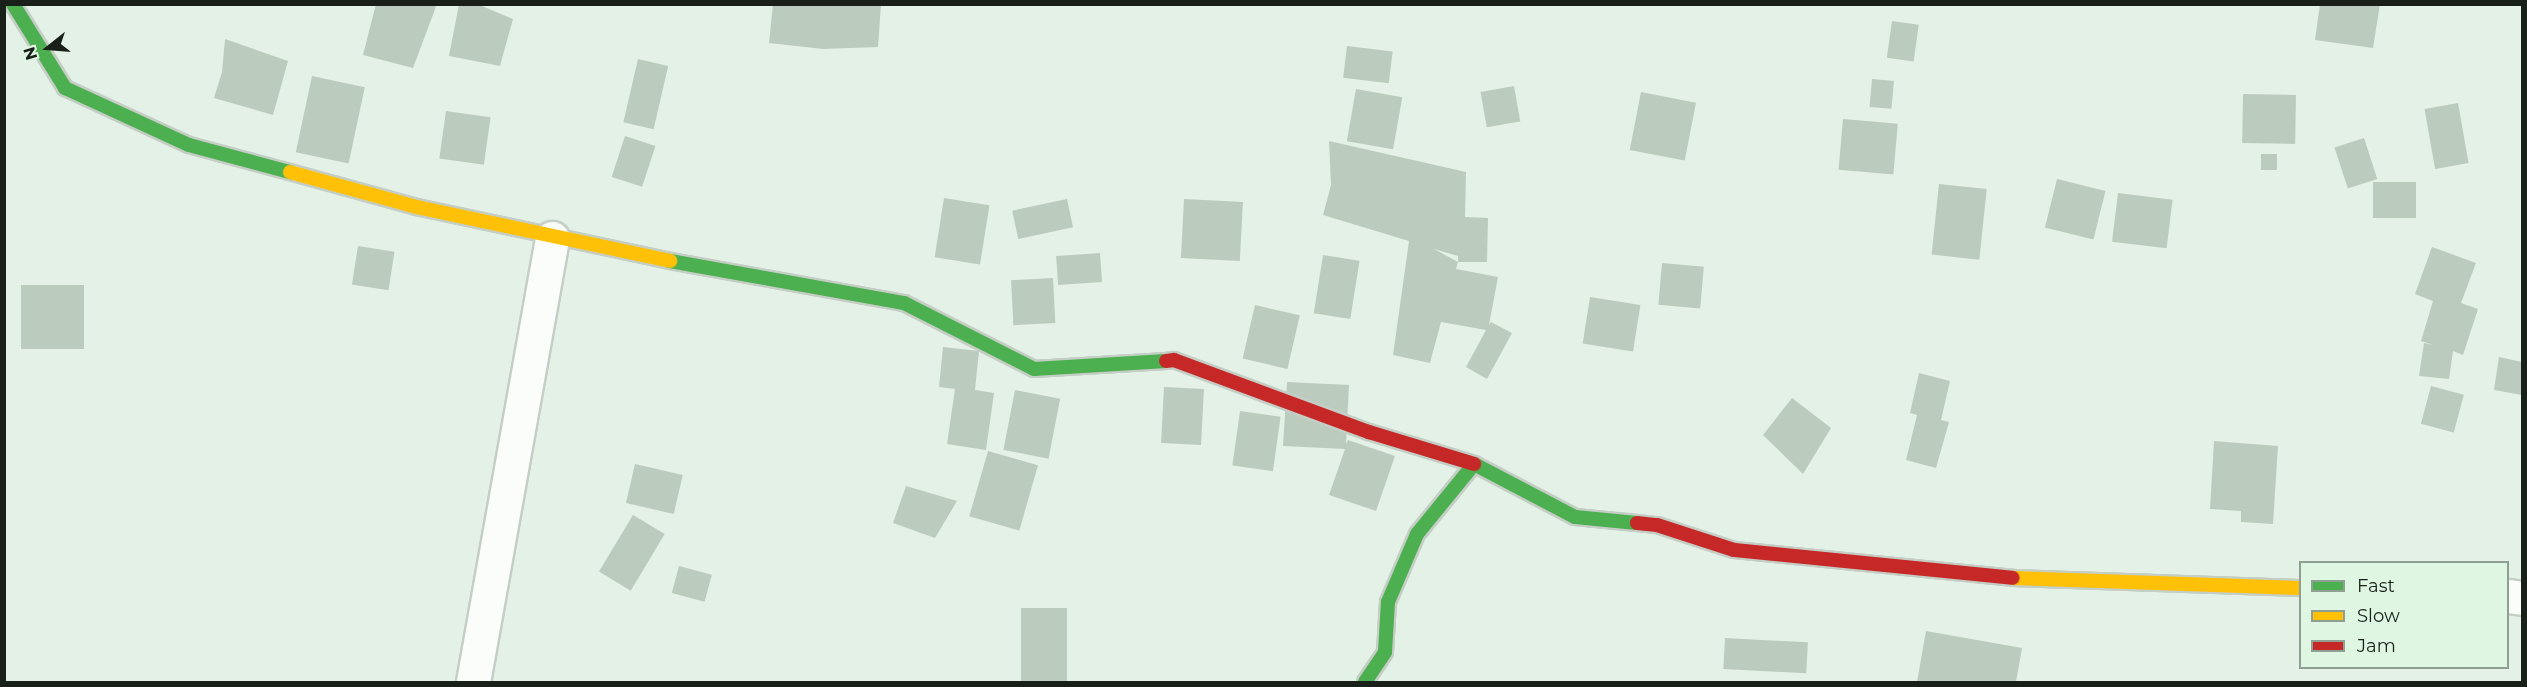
<!DOCTYPE html>
<html>
<head>
<meta charset="utf-8">
<style>
	body { margin:0 }
	#map { position:relative; width:2527px; height:687px; overflow:hidden; background:#e4f1e6; font-family:Montserrat,sans-serif }
	div>[style] { position:absolute }
	[style*='--x'] { left:calc(var(--x)*1px); top:calc(var(--y)*1px); width:calc(var(--w)*1px); rotate:calc(var(--a)*1deg) }
	.building>* { inset:0; background:#bbccbe; transform-origin:0 0 }
	.roads { filter:drop-shadow(2px 0 #c4cec5) drop-shadow(-2px 0 #c4cec5) drop-shadow(0 2px #c4cec5) drop-shadow(0 -2px #c4cec5) }
	.street>* { height:33px; margin:-16.5px; padding:0 16.5px; transform-origin:16.5px; border-radius:16.5px; background:#fbfdfb }
	.fast>* { height:14px; margin:-7px; padding:0 7px; transform-origin:7px; border-radius:7px; background:#4caf50 }
	.slow>* { height:14px; margin:-7px; padding:0 7px; transform-origin:7px; border-radius:7px; background:#ffc107 }
	.jam>* { height:14px; margin:-7px; padding:0 7px; transform-origin:7px; border-radius:7px; background:#c62828 }
	span { translate:-50% -50%; white-space:nowrap; text-align:center; line-height:1.15; -webkit-text-stroke:6px #dff6e2; paint-order:stroke }
	.frame { position:absolute; inset:0; border:6px solid #182019; pointer-events:none }
	.legend { position:absolute; left:2299px; top:561px; width:210px; height:108px; box-sizing:border-box; background:#dff6e2; border:2px solid #8fa092; margin:0; padding:8px 10px; list-style:none; font-size:18px; color:#182019 }
	.legend li { display:flex; align-items:center; gap:12px; height:30px }
	.legend b { width:30px; border:2px solid #8fa092 }
	.north { position:absolute; left:18px; top:18px; width:60px; height:60px; -webkit-text-stroke:4px #dff6e2; paint-order:stroke; rotate:253deg; font-size:16px; font-weight:700; line-height:24px; text-align:center; color:#182019 }
	.north::after { content:''; display:block; margin:auto; width:21px; height:27px; background:#182019; clip-path:polygon(50% 0,100% 100%,50% 72%,0 100%) }
</style>
</head>
<body>
<div id="map">
	<div class="building">
		<i style="clip-path:polygon(376px 4px,437px 4px,413px 68px,363px 55px)"></i>
		<i style="clip-path:polygon(459px 4px,477px 4px,513px 19px,500px 66px,449px 56px)"></i>
		<i style="clip-path:polygon(773px 4px,881px 4px,878px 47px,823px 49px,769px 43px)"></i>
		<i style="clip-path:polygon(2320px 4px,2380px 4px,2373px 48px,2315px 40px)"></i>
		<i style="left:1892px;top:21px;width:27px;height:37px;rotate:8deg"></i>
		<i style="clip-path:polygon(225px 39px,288px 61px,273px 115px,214px 98px,222px 72px)"></i>
		<i style="left:1347px;top:46px;width:46px;height:32px;rotate:7deg"></i>
		<i style="left:638px;top:59px;width:31px;height:65px;rotate:13deg"></i>
		<i style="left:312px;top:76px;width:54px;height:78px;rotate:12deg"></i>
		<i style="left:1872px;top:79px;width:22px;height:28px;rotate:5deg"></i>
		<i style="left:1514px;top:86px;width:36px;height:34px;rotate:80deg"></i>
		<i style="left:1356px;top:89px;width:47px;height:53px;rotate:10deg"></i>
		<i style="left:1641px;top:92px;width:56px;height:59px;rotate:11deg"></i>
		<i style="left:2243px;top:94px;width:53px;height:49px;rotate:1deg"></i>
		<i style="left:2458px;top:103px;width:61px;height:34px;rotate:80deg"></i>
		<i style="left:446px;top:111px;width:45px;height:48px;rotate:8deg"></i>
		<i style="left:1843px;top:119px;width:55px;height:51px;rotate:5deg"></i>
		<i style="left:625px;top:136px;width:32px;height:43px;rotate:18deg"></i>
		<i style="left:2364px;top:138px;width:43px;height:31px;rotate:72deg"></i>
		<i style="clip-path:polygon(1329px 141px,1466px 172px,1465px 217px,1488px 218px,1487px 262px,1458px 262px,1458px 256px,1434px 249px,1458px 262px,1456px 269px,1498px 277px,1489px 325px,1491px 322px,1512px 333px,1487px 379px,1466px 367px,1486px 330px,1441px 322px,1430px 363px,1393px 355px,1409px 241px,1323px 215px,1331px 185px)"></i>
		<i style="left:2261px;top:154px;width:16px;height:16px"></i>
		<i style="left:2057px;top:179px;width:50px;height:50px;rotate:14deg"></i>
		<i style="left:2373px;top:182px;width:43px;height:36px"></i>
		<i style="left:1939px;top:184px;width:48px;height:71px;rotate:6deg"></i>
		<i style="left:2118px;top:193px;width:55px;height:49px;rotate:7deg"></i>
		<i style="left:944px;top:198px;width:46px;height:60px;rotate:9deg"></i>
		<i style="left:1067px;top:199px;width:29px;height:56px;rotate:78deg"></i>
		<i style="left:1184px;top:199px;width:59px;height:59px;rotate:3deg"></i>
		<i style="left:358px;top:246px;width:37px;height:39px;rotate:9deg"></i>
		<i style="clip-path:polygon(2432px 247px,2476px 263px,2461px 303px,2478px 309px,2463px 355px,2453px 351px,2449px 379px,2419px 376px,2424px 343px,2433px 345px,2421px 341px,2433px 301px,2415px 294px)"></i>
		<i style="left:1100px;top:253px;width:29px;height:44px;rotate:86deg"></i>
		<i style="left:1323px;top:255px;width:37px;height:59px;rotate:9deg"></i>
		<i style="left:1662px;top:263px;width:42px;height:42px;rotate:5deg"></i>
		<i style="left:1053px;top:278px;width:45px;height:42px;rotate:87deg"></i>
		<i style="left:21px;top:285px;width:63px;height:64px"></i>
		<i style="left:1590px;top:297px;width:51px;height:47px;rotate:9deg"></i>
		<i style="left:1255px;top:305px;width:46px;height:55px;rotate:13deg"></i>
		<i style="clip-path:polygon(943px 347px,979px 351px,975px 390px,994px 393px,986px 450px,947px 444px,955px 389px,939px 387px)"></i>
		<i style="clip-path:polygon(2499px 357px,2522px 362px,2522px 395px,2494px 390px)"></i>
		<i style="clip-path:polygon(1919px 373px,1950px 381px,1941px 420px,1949px 422px,1936px 468px,1906px 460px,1917px 415px,1910px 413px)"></i>
		<i style="clip-path:polygon(1287px 382px,1349px 385px,1346px 444px,1348px 440px,1395px 456px,1376px 511px,1329px 495px,1345px 449px,1283px 446px)"></i>
		<i style="left:2431px;top:386px;width:34px;height:39px;rotate:15deg"></i>
		<i style="left:1164px;top:387px;width:40px;height:56px;rotate:3deg"></i>
		<i style="left:1015px;top:390px;width:46px;height:61px;rotate:11deg"></i>
		<i style="clip-path:polygon(1792px 398px,1831px 428px,1803px 474px,1763px 435px)"></i>
		<i style="left:1240px;top:411px;width:41px;height:55px;rotate:8deg"></i>
		<i style="clip-path:polygon(2214px 441px,2278px 446px,2273px 524px,2241px 522px,2241px 511px,2210px 509px)"></i>
		<i style="left:988px;top:451px;width:52px;height:68px;rotate:16deg"></i>
		<i style="left:635px;top:464px;width:49px;height:40px;rotate:13deg"></i>
		<i style="clip-path:polygon(906px 486px,957px 501px,935px 538px,893px 523px)"></i>
		<i style="left:633px;top:515px;width:37px;height:66px;rotate:31deg"></i>
		<i style="left:679px;top:566px;width:34px;height:28px;rotate:15deg"></i>
		<i style="left:1021px;top:608px;width:46px;height:74px"></i>
		<i style="clip-path:polygon(1926px 631px,2022px 648px,2016px 682px,1917px 682px)"></i>
		<i style="left:1725px;top:638px;width:83px;height:31px;rotate:3deg"></i>
	</div>
	<div class="roads">
		<div class="street">
			<i style="--x:2508;--y:596;--w:14;--a:8"></i>
			<i style="--x:473;--y:682;--w:451;--a:-79.9"></i>
		</div>
		<div class="fast">
			<i style="--x:13;--y:4;--w:99;--a:58.2"></i>
			<i style="--x:65;--y:88;--w:136;--a:24.7"></i>
			<i style="--x:189;--y:145;--w:105;--a:15"></i>
			<i style="--x:670;--y:261;--w:238;--a:10.2"></i>
			<i style="--x:904;--y:303;--w:146;--a:26.9"></i>
			<i style="--x:1034;--y:369;--w:132;--a:-3.5"></i>
			<i style="--x:1365;--y:682;--w:36;--a:-56"></i>
			<i style="--x:1385;--y:652;--w:50;--a:-86.6"></i>
			<i style="--x:1388;--y:602;--w:74;--a:-66.9"></i>
			<i style="--x:1417;--y:534;--w:90;--a:-50.8"></i>
			<i style="--x:1474;--y:464;--w:114;--a:27.7"></i>
			<i style="--x:1575;--y:517;--w:62;--a:5.5"></i>
		</div>
		<div class="slow">
			<i style="--x:290;--y:172;--w:132;--a:15.4"></i>
			<i style="--x:417;--y:207;--w:259;--a:12"></i>
			<i style="--x:2013;--y:578;--w:287;--a:2"></i>
		</div>
		<div class="jam">
			<i style="--x:1166;--y:361;--w:8;--a:-7"></i>
			<i style="--x:1174;--y:360;--w:208;--a:20.3"></i>
			<i style="--x:1369;--y:432;--w:110;--a:16.9"></i>
			<i style="--x:1637;--y:523;--w:20;--a:6"></i>
			<i style="--x:1657;--y:525;--w:81;--a:18"></i>
			<i style="--x:1734;--y:550;--w:280;--a:5.7"></i>
		</div>
	</div>
	<div class="frame"></div>
	<ul class="legend">
	<li><b style="height:8px;background:#4caf50"></b>Fast</li>
	<li><b style="height:8px;background:#ffc107"></b>Slow</li>
	<li><b style="height:8px;background:#c62828"></b>Jam</li>
	</ul>
	<div class="north">N</div>
</div>
</body>
</html>
